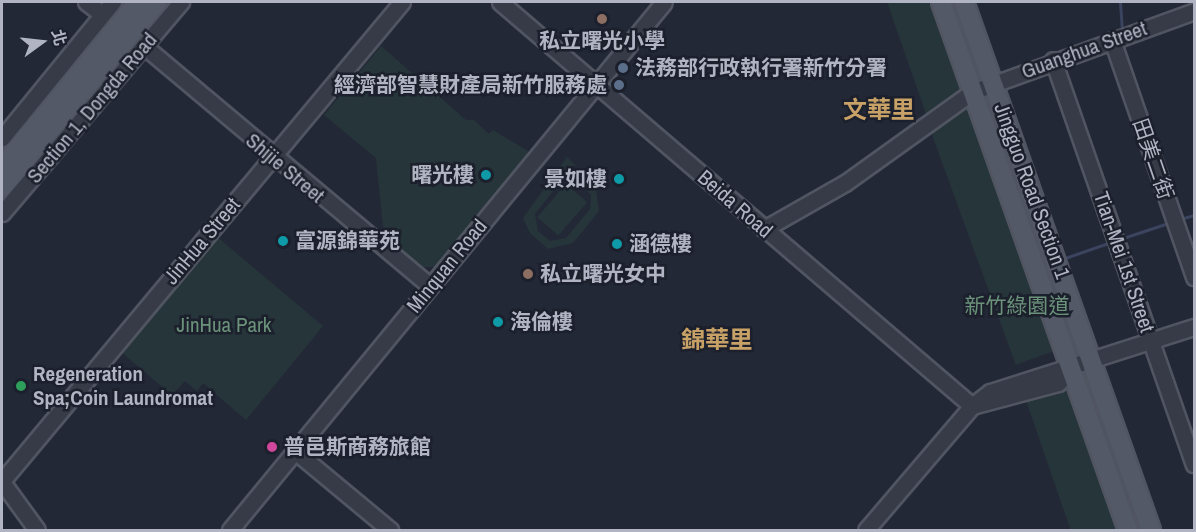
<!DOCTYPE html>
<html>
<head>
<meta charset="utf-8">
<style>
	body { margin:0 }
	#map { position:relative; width:1196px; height:532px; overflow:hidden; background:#232837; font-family:"Archivo Narrow","Noto Sans TC",sans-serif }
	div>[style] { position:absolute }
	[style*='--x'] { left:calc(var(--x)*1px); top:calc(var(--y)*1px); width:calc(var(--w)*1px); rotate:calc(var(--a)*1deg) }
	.green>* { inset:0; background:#263539; transform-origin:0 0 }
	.stream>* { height:3px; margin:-1.5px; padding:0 1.5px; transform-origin:1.5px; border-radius:1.5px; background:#3a445e }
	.roads { filter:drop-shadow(2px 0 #515562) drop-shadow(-2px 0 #515562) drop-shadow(0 2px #515562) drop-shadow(0 -2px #515562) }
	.minor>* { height:15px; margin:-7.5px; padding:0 7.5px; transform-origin:7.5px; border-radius:7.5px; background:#363b47 }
	.major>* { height:18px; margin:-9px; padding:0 9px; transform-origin:9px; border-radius:9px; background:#545967 }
	.dots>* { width:16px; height:16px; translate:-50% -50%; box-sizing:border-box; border:3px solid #1c202c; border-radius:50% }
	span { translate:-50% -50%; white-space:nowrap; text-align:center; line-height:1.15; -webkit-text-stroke:5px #1c202c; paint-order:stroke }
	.poi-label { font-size:21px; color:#b1b5c3; font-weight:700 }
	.left { translate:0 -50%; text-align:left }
	.right { translate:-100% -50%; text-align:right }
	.street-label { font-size:21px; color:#b1b5c3 }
	.park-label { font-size:21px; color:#6b927a }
	.quarter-label { font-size:24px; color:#c8a167; font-weight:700 }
	.frame { position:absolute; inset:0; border:3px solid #b1b5c3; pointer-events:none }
	.north { position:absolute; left:12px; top:12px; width:60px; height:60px; -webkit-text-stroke:4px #1c202c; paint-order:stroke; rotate:75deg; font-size:16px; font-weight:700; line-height:24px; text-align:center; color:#b1b5c3 }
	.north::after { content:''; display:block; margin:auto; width:21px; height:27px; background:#b1b5c3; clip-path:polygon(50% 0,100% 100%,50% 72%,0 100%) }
</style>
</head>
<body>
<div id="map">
	<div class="green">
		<i style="clip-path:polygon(887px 2px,935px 2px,965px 91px,927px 117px)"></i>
		<i style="clip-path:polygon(381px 46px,466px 120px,474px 120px,489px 134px,493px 130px,531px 153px,434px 267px,419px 267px,384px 237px,376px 158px,324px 115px)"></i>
		<i style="left:969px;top:102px;width:263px;height:46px;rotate:70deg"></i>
		<i style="clip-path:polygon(evenodd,567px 157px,575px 165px,570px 170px,595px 184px,599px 211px,573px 243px,548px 249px,530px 233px,523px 218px,567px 157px,575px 180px,591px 195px,590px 209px,566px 238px,550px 241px,538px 231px,535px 214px,560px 182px,575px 180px)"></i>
		<i style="left:566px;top:184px;width:28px;height:44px;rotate:41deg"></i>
		<i style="clip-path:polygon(216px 236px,323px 326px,246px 420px,203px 383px,197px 391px,185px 381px,172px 395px,120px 351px)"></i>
		<i style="left:1069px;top:387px;width:151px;height:45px;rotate:71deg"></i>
	</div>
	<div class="stream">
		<i style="--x:1120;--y:2;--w:26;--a:86"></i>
		<i style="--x:1180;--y:219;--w:15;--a:-16"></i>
		<i style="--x:1120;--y:239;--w:54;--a:-18.4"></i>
		<i style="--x:1062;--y:259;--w:52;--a:-19.1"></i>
	</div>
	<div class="roads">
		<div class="minor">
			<i style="--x:86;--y:2;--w:20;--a:37"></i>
			<i style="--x:500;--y:2;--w:621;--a:40.56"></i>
			<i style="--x:1112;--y:40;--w:251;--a:70.9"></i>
			<i style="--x:144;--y:46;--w:373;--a:40"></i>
			<i style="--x:1053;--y:60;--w:428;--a:70.8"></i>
			<i style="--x:2;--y:138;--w:176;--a:-50.8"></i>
			<i style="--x:2;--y:213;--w:277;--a:-49.7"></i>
			<i style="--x:764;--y:229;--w:93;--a:-29.6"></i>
			<i style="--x:845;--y:183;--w:156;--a:-35.6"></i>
			<i style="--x:972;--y:92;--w:236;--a:-20"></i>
			<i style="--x:972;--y:406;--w:89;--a:-15"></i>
			<i style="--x:1058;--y:383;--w:19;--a:-43"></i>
			<i style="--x:295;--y:451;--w:124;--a:39.7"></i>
			<i style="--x:2;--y:481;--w:624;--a:-50.14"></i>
			<i style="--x:2;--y:482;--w:59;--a:53.9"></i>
			<i style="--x:230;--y:530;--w:683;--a:-50.58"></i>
			<i style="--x:866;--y:530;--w:163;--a:-49.5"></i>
			<i style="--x:972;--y:406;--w:23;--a:-38"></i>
			<i style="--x:990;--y:392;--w:214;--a:-17.7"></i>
		</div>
		<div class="major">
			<i style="--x:941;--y:2;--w:560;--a:70.5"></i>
			<i style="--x:964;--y:2;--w:560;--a:70.5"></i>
			<i style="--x:2;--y:167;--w:214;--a:-50.5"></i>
			<i style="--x:2;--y:187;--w:241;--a:-50"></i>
		</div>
	</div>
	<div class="dots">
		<i style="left:602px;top:19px;background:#8d6e63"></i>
		<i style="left:623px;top:68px;background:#5c6f8a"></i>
		<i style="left:619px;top:85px;background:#5c6f8a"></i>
		<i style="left:486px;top:175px;background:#0f9aa8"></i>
		<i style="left:619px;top:179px;background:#0f9aa8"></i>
		<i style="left:283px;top:241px;background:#0f9aa8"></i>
		<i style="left:617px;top:244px;background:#0f9aa8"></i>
		<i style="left:528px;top:274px;background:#8d6e63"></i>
		<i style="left:498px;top:322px;background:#0f9aa8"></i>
		<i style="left:21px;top:386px;background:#2e9e5b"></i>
		<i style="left:272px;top:447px;background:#d1479c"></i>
	</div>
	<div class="poi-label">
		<span style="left:602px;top:41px">私立曙光小學</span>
		<span class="left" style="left:635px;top:68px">法務部行政執行署新竹分署</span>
		<span class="right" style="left:607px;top:85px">經濟部智慧財產局新竹服務處</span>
		<span class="right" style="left:474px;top:175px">曙光樓</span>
		<span class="right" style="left:607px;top:179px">景如樓</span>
		<span class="left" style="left:295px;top:241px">富源錦華苑</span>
		<span class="left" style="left:629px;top:244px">涵德樓</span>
		<span class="left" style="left:540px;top:274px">私立曙光女中</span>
		<span class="left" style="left:510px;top:322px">海倫樓</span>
		<span class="left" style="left:33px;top:386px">Regeneration<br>Spa;Coin Laundromat</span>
		<span class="left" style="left:284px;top:447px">普邑斯商務旅館</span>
	</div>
	<div class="street-label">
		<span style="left:1084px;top:50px;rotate:-20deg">Guanghua Street</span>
		<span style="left:92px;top:108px;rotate:-50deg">Section 1, Dongda Road</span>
		<span style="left:1153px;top:159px;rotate:71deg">田美二街</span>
		<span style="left:285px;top:168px;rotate:40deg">Shijie Street</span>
		<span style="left:1032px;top:191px;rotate:70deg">Jingguo Road Section 1</span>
		<span style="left:735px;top:204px;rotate:41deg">Beida Road</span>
		<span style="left:202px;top:241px;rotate:-50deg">JinHua Street</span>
		<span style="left:1124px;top:262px;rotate:71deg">Tian-Mei 1st Street</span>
		<span style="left:447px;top:266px;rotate:-51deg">Minquan Road</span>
	</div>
	<div class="park-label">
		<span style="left:1017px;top:306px">新竹綠園道</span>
		<span style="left:224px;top:325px">JinHua Park</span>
	</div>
	<div class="quarter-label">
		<span style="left:879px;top:110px">文華里</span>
		<span style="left:717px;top:340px">錦華里</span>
	</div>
	<div class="frame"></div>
	<div class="north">北</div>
</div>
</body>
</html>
